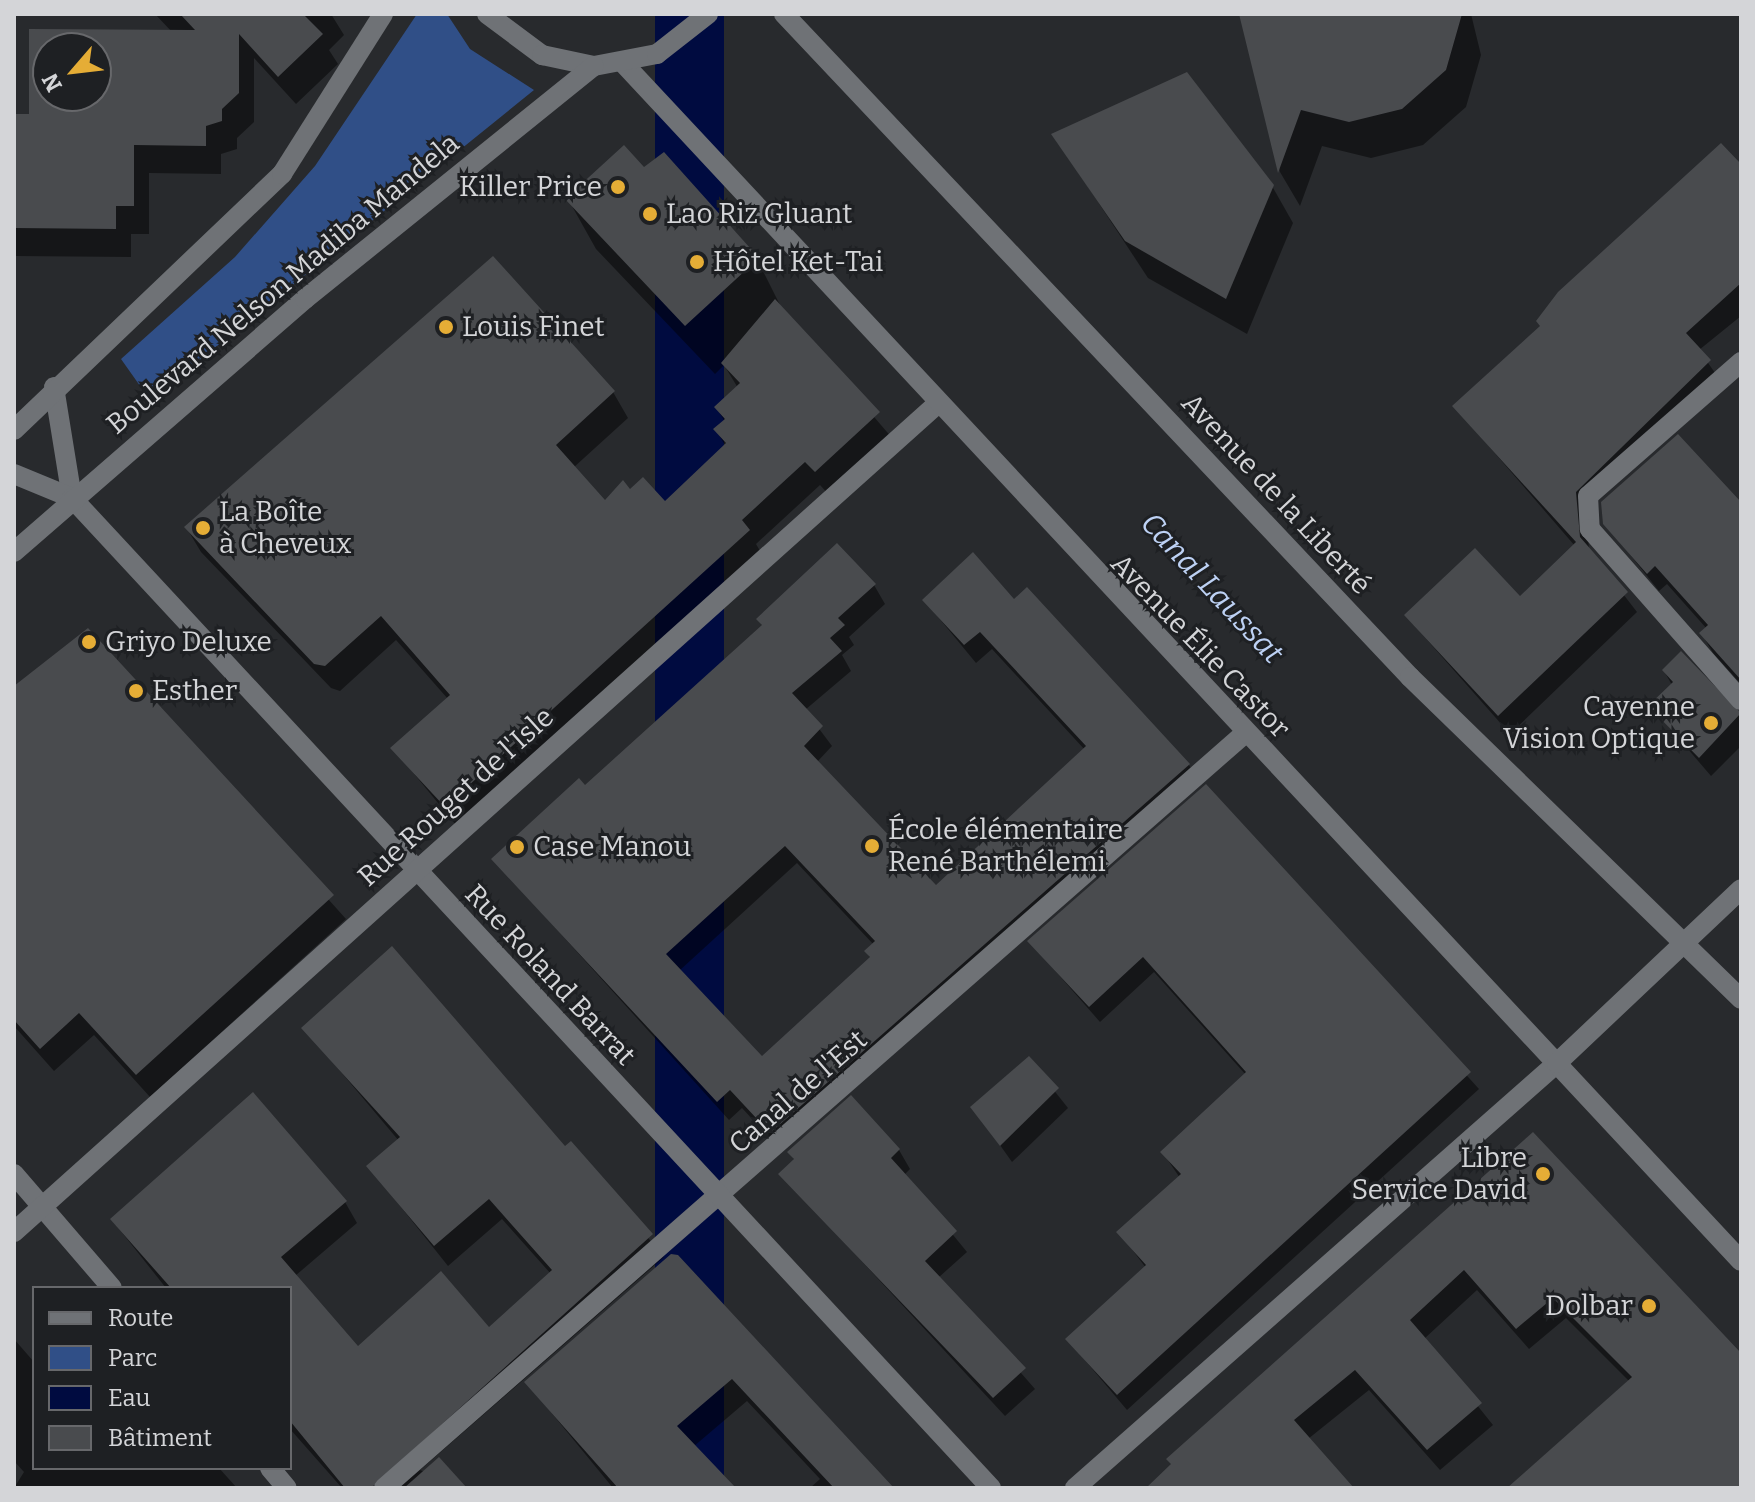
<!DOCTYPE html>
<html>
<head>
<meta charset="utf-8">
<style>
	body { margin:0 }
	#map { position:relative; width:1755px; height:1502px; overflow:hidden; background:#282a2d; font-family:Bitter,serif }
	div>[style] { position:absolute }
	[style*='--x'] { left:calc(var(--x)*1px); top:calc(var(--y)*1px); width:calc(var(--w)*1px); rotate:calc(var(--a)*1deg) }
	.green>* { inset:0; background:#304f87 }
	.water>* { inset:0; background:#000b40; transform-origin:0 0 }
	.shadow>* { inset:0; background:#0007 }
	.building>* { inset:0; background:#494b4e }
	.pedestrian>* { height:20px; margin:-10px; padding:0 10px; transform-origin:10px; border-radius:10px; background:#6f7276 }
	.minor>* { height:20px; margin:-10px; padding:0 10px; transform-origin:10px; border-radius:10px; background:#6f7276 }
	.tertiary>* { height:20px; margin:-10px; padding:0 10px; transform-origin:10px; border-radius:10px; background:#6f7276 }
	.secondary>* { height:20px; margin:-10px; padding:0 10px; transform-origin:10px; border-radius:10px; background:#6f7276 }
	.dots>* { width:22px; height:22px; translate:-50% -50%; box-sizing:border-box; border:4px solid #1e2023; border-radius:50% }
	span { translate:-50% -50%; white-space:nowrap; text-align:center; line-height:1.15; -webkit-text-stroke:6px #1e2023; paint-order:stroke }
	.poi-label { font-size:28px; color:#d4d5d8 }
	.right { translate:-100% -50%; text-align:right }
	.left { translate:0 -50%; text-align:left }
	.street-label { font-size:28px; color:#d4d5d8 }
	.water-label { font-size:30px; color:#bdd1f4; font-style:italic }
	.frame { position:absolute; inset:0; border:16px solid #d4d5d8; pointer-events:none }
	.legend { position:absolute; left:32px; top:1286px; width:260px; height:184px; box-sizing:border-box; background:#1e2023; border:2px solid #67686b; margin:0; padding:10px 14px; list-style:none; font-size:24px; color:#d4d5d8 }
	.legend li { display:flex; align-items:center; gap:16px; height:40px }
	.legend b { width:40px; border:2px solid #67686b }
	.north { position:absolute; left:32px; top:32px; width:80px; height:80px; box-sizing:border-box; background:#1e2023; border:2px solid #67686b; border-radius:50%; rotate:242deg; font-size:22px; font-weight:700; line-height:32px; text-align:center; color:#d4d5d8 }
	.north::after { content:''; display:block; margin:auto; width:28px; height:36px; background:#e5ad36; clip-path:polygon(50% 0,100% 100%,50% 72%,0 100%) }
</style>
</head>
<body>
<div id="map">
	<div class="green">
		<i style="clip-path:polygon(417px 14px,447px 14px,470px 49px,534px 90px,150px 400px,121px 359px,235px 257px,315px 166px)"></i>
	</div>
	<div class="water">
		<i style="left:655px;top:14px;width:69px;height:1593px"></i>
	</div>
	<div class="shadow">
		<i style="clip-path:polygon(evenodd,155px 14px,331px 14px,344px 35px,329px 50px,338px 64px,296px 104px,254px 58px,254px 122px,237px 138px,237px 149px,221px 154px,221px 174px,149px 173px,149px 234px,131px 234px,131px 257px,14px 256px,14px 116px,31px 116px,31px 31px,172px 32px,155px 14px,48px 48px,96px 48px,96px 96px,48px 96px,48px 48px)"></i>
		<i style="clip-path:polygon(1241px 14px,1471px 14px,1481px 55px,1466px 107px,1423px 145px,1371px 158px,1322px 146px,1300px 206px,1280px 172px)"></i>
		<i style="clip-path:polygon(1054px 135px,1272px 186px,1293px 223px,1247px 334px,1148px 278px)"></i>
		<i style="clip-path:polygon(1741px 167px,1741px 316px,1699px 350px,1720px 380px,1586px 510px,1589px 550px,1637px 612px,1510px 734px,1406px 616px,1520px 599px,1575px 546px,1455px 407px)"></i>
		<i style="clip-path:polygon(644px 169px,757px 259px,783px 311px,893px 439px,830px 496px,820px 485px,756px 544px,763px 556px,460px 830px,393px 748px,448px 699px,396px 640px,340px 691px,331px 688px,201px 552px,186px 527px,613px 392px,628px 418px,573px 468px,605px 504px,630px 492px,664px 503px,726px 447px,716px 430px,725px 422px,716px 407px,738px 388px,724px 365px,715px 374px,596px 249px,568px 199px)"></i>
		<i style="clip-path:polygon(1741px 505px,1741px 684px,1713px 653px,1702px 634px,1707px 629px,1667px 584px,1659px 591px,1605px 523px)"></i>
		<i style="clip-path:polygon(evenodd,874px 585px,885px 604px,849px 637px,854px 645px,842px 655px,851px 671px,805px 710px,832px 746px,817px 762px,936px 887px,1085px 750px,992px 649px,976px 663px,924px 600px,1014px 602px,1189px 765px,1200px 784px,781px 1150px,742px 1108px,729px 1120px,493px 859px,585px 788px,763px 627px,759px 619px,874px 585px,797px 863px,874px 945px,866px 951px,871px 959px,762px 1059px,679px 971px,797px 863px)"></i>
		<i style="clip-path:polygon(88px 631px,346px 919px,150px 1097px,94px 1035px,54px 1071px,14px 1026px,14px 694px)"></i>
		<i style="clip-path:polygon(1664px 671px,1741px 713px,1741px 746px,1711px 776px,1651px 706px,1672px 685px)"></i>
		<i style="clip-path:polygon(1206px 787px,1479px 1089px,1127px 1410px,1067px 1339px,1146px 1268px,1119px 1232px,1180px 1178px,1163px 1153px,1246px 1075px,1154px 972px,1100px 1022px,1030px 942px)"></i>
		<i style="clip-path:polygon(304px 1028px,565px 1149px,570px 1144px,664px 1257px,420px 1470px,464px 1488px,342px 1488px,290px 1429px,290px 1288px,166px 1288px,112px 1220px,345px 1202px,357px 1223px,295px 1276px,358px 1349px,489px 1329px,551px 1274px,502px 1219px,448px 1266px,369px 1167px,399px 1141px)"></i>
		<i style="clip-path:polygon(1029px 1059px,1068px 1108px,1012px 1162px,973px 1107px)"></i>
		<i style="clip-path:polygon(1533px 1134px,1741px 1355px,1741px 1488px,1514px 1488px,1630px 1382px,1566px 1318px,1529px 1349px,1477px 1290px,1424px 1339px,1493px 1425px,1440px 1470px,1369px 1390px,1308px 1439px,1352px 1488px,1149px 1488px)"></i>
		<i style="clip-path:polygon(899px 1150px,910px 1169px,904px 1175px,967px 1252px,938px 1278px,1035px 1389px,1005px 1416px,781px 1174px,795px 1161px,790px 1152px)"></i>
		<i style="clip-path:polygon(671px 1256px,890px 1488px,810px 1488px,820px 1479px,747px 1401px,693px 1447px,733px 1488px,613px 1488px,527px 1383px)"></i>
		<i style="clip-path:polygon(14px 1339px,34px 1362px,34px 1468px,219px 1468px,237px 1488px,14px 1488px,24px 1472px,14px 1461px)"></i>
	</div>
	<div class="building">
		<i style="clip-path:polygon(evenodd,180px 14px,303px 14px,323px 34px,278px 77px,239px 34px,239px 93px,222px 109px,222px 121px,206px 126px,206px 146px,134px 145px,134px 206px,116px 206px,116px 229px,14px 228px,14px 114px,29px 114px,29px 29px,195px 30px,180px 14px,48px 48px,96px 48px,96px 96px,48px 96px,48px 48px)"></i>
		<i style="clip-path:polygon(1239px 14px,1462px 14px,1446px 70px,1402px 109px,1349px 122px,1301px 110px,1278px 173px)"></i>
		<i style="clip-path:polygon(1187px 72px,1274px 185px,1226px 299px,1125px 241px,1051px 134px)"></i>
		<i style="clip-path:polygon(1721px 143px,1741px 164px,1741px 283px,1686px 333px,1711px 360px,1576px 492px,1580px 537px,1628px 592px,1498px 716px,1404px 615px,1475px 548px,1520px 596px,1576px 542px,1452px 406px,1540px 326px,1536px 321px,1558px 292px)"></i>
		<i style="clip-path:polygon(624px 145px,644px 167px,664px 152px,759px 258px,685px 326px,565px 199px)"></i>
		<i style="clip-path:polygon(493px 256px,615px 391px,556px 445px,605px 500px,623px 480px,630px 489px,643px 477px,665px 501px,726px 443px,713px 429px,725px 419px,714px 407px,740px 383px,721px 363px,775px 299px,880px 412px,815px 472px,805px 462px,742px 520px,750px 530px,445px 807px,390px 748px,450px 695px,381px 616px,325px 666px,314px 664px,184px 527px)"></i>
		<i style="clip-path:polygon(1678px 434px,1741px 502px,1741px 680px,1699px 633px,1708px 625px,1655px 566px,1647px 574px,1603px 524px,1601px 502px)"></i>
		<i style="clip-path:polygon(evenodd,837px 543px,876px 584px,838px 618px,845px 625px,830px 638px,842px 651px,792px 693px,823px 726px,804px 746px,936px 885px,1086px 746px,980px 632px,964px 645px,922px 600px,973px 552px,1014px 599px,1027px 587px,1190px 764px,770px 1133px,730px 1090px,717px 1102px,491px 859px,579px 778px,585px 785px,762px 625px,756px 619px,837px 543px,785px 846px,875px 941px,864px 951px,870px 957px,762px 1056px,666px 954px,785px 846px)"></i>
		<i style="clip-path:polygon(88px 628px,334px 895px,136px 1075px,79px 1013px,40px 1049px,14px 1020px,14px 686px)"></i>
		<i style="clip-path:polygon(1681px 651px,1741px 713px,1699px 758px,1648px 706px,1673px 682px,1662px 670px)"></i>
		<i style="clip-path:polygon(1206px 784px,1471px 1072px,1117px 1395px,1065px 1339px,1146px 1265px,1116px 1232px,1181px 1174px,1160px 1152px,1246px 1072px,1143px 957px,1089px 1007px,1027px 941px)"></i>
		<i style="clip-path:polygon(392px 946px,565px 1146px,571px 1141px,653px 1234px,371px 1488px,345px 1488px,290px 1421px,290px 1288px,171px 1288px,110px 1219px,253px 1092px,347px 1201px,281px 1257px,358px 1346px,441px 1271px,489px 1327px,552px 1270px,489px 1199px,434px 1246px,366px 1166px,400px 1137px,301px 1028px)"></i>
		<i style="clip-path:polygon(1029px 1056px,1059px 1088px,1000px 1146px,970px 1107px)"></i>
		<i style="clip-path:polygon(851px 1095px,900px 1149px,891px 1158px,957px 1231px,925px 1261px,1026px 1368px,993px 1398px,778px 1174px,794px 1159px,787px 1152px)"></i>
		<i style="clip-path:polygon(1533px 1132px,1741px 1353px,1741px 1488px,1507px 1488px,1632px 1377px,1553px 1298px,1516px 1329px,1464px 1270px,1410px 1320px,1482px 1403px,1427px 1450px,1355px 1370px,1294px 1420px,1354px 1488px,1146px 1488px,1171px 1464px,1166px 1459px)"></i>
		<i style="clip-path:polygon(671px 1254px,678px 1255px,894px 1488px,834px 1488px,732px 1379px,677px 1426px,736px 1488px,618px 1488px,524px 1382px)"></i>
		<i style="clip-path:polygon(439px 1457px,467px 1488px,404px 1488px)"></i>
	</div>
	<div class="pedestrian">
		<i style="--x:384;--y:1488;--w:1144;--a:-41.24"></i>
	</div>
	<div class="minor">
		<i style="--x:1741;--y:362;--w:203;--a:138.8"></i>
		<i style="--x:1588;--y:496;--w:33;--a:87"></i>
		<i style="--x:1590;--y:529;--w:228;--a:48.6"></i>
		<i style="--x:54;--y:387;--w:112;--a:80.8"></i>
		<i style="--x:14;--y:474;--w:63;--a:22.5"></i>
		<i style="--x:72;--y:498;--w:1351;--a:47.13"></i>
		<i style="--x:14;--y:1174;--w:150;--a:49.3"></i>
		<i style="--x:14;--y:1232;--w:1239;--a:-41.89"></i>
		<i style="--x:270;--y:1468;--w:26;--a:50"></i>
		<i style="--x:1075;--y:1488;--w:643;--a:-41.4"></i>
	</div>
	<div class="tertiary">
		<i style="--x:784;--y:14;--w:912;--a:46.64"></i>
		<i style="--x:1410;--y:677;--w:462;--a:44.2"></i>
		<i style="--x:624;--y:64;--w:1637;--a:46.98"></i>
		<i style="--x:1557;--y:1063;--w:253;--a:-43.4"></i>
	</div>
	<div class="secondary">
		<i style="--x:487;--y:14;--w:69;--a:36.7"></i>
		<i style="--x:542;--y:55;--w:53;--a:11.9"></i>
		<i style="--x:594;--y:66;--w:64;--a:-10.8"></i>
		<i style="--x:657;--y:54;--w:65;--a:-38.1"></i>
		<i style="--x:14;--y:430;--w:371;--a:-43.7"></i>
		<i style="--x:282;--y:174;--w:189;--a:-57.7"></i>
		<i style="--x:14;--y:552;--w:386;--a:-41"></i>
		<i style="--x:305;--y:299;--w:371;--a:-38.9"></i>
	</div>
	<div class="dots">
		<i style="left:618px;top:187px;background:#e5ad36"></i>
		<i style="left:650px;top:214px;background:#e5ad36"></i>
		<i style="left:697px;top:262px;background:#e5ad36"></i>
		<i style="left:446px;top:327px;background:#e5ad36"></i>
		<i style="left:203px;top:528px;background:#e5ad36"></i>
		<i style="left:89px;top:642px;background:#e5ad36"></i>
		<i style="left:136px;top:691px;background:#e5ad36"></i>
		<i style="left:1711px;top:723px;background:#e5ad36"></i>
		<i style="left:872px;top:846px;background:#e5ad36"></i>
		<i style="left:517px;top:847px;background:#e5ad36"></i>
		<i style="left:1543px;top:1174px;background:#e5ad36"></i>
		<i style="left:1649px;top:1306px;background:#e5ad36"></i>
	</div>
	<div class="poi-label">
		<span class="right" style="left:602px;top:187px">Killer Price</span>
		<span class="left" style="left:666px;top:214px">Lao Riz Gluant</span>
		<span class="left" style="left:713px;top:262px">Hôtel Ket-Tai</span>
		<span class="left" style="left:462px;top:327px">Louis Finet</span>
		<span class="left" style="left:219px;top:528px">La Boîte<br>à Cheveux</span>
		<span class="left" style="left:105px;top:642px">Griyo Deluxe</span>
		<span class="left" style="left:152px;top:691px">Esther</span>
		<span class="right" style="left:1695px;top:723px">Cayenne<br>Vision Optique</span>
		<span class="left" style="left:888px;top:846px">École élémentaire<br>René Barthélemi</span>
		<span class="left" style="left:533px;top:847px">Case Manou</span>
		<span class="right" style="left:1527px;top:1174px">Libre<br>Service David</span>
		<span class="right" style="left:1633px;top:1306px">Dolbar</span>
	</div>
	<div class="street-label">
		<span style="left:283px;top:284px;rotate:-40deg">Boulevard Nelson Madiba Mandela</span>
		<span style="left:1276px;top:494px;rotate:47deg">Avenue de la Liberté</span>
		<span style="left:1200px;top:646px;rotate:46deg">Avenue Élie Castor</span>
		<span style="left:456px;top:797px;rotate:-42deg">Rue Rouget de l'Isle</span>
		<span style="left:550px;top:975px;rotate:47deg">Rue Roland Barrat</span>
		<span style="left:798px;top:1092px;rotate:-41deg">Canal de l'Est</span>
	</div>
	<div class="water-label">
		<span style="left:1212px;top:588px;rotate:47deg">Canal Laussat</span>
	</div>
	<div class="frame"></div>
	<ul class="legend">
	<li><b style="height:10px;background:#6f7276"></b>Route</li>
	<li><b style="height:22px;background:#304f87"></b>Parc</li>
	<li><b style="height:22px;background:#000b40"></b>Eau</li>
	<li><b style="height:22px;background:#494b4e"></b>Bâtiment</li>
	</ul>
	<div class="north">N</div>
</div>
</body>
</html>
